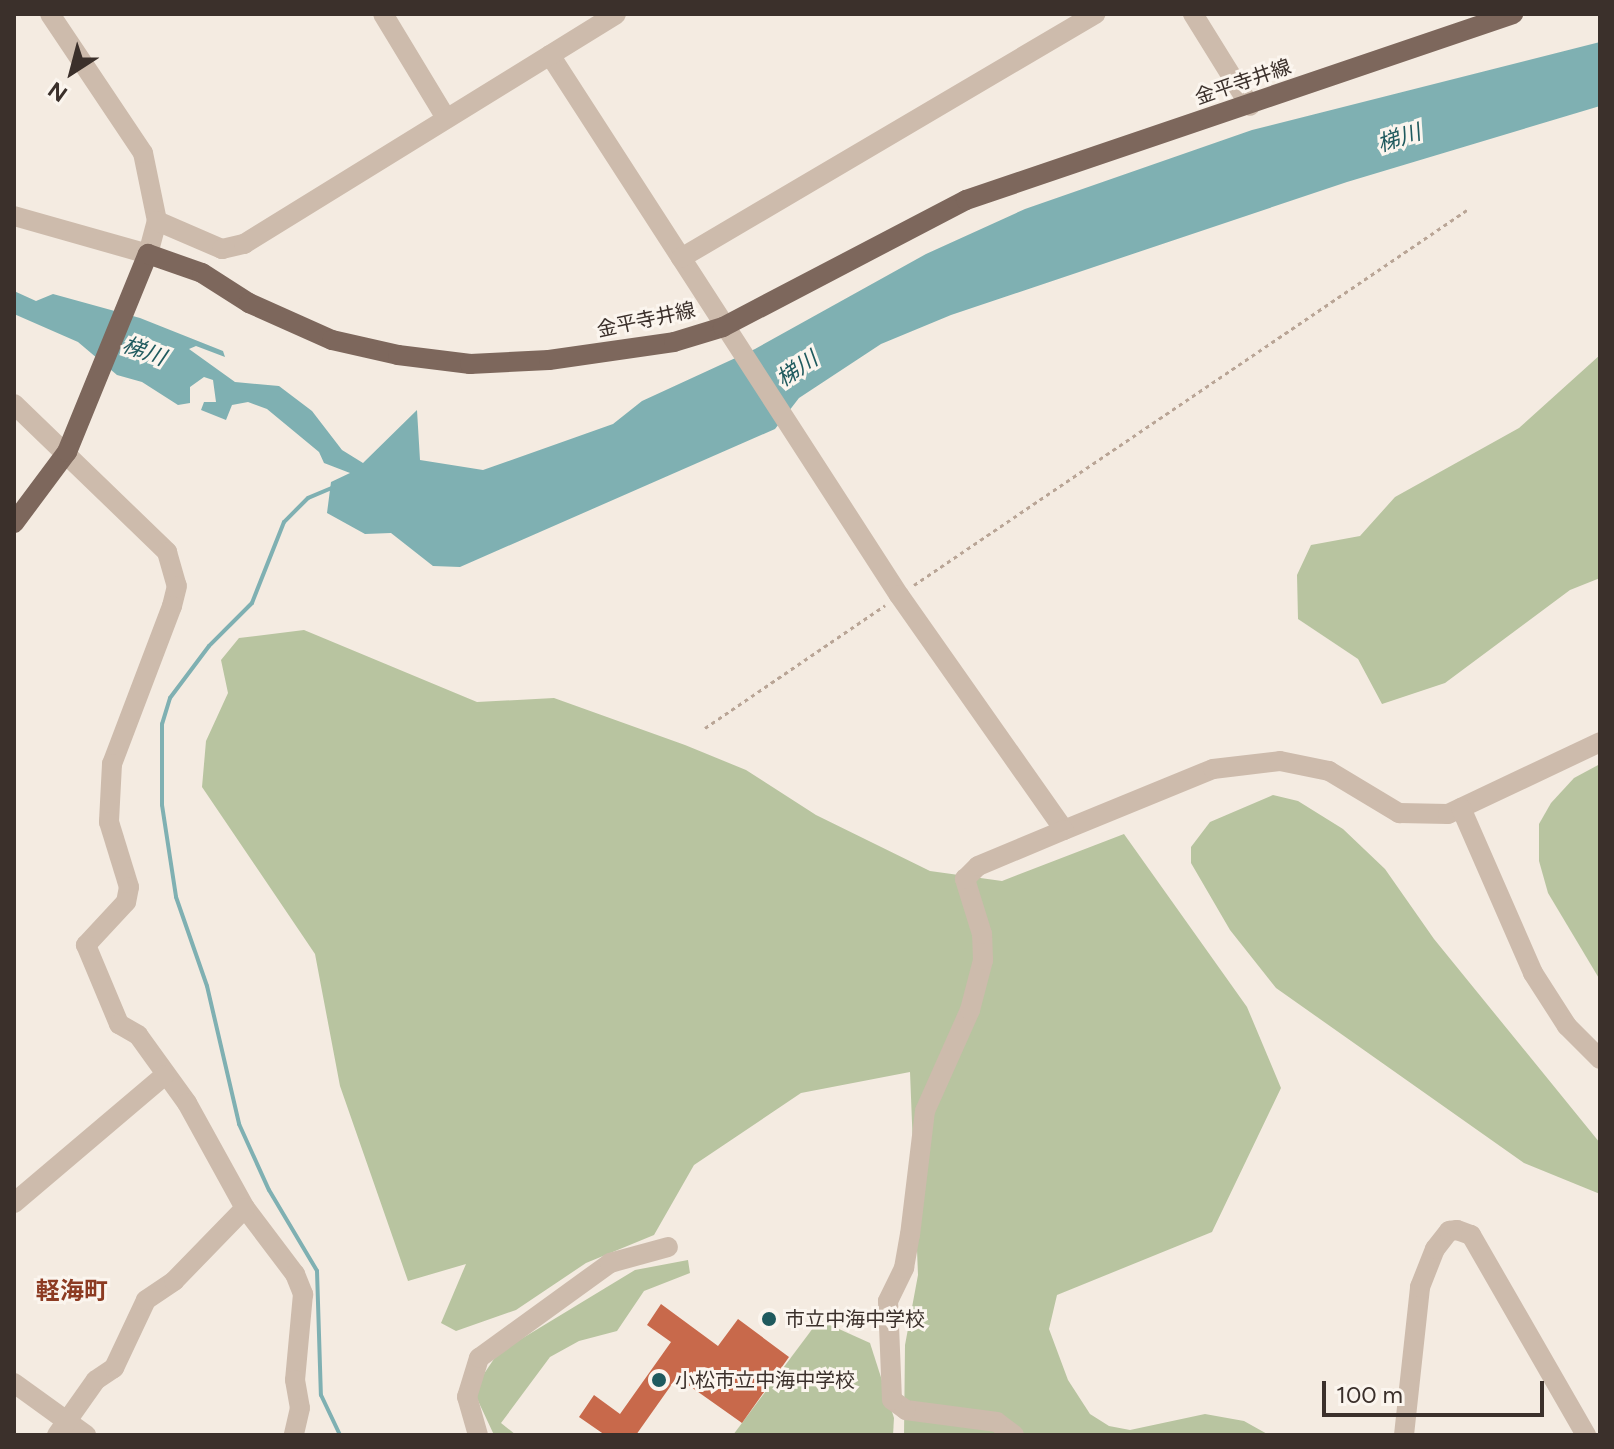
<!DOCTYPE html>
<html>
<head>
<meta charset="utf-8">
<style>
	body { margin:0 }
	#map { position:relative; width:1614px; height:1449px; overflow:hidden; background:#f4ebe1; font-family:Figtree,"Noto Sans JP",sans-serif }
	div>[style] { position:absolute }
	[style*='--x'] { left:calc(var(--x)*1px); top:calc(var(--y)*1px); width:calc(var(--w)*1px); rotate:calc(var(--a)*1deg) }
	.green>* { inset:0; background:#b8c4a0 }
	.water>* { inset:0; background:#7fb0b2 }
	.stream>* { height:4px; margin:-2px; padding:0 2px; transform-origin:2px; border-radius:2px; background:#7fb0b2 }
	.building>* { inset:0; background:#c8694b }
	.path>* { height:3px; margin-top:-1.5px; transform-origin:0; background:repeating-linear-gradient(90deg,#b9a596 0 4px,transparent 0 8px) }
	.minor>* { height:20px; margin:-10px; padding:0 10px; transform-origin:10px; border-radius:10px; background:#cdbbac }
	.major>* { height:20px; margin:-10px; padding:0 10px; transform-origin:10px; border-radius:10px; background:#7d675c }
	.dots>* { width:22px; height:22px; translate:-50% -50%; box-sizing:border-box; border:4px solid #fbf5ee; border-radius:50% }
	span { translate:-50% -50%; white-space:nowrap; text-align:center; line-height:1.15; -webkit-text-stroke:6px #fbf5ee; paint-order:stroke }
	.street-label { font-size:20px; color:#3b302b }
	.poi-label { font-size:20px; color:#3b302b }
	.left { translate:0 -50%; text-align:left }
	.water-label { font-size:22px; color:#1f5a5e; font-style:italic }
	.quarter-label { font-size:24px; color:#8c3b22; font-weight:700 }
	.frame { position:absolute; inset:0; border:16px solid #3b302b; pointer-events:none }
	.north { position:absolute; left:32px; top:32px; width:80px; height:80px; -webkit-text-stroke:6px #fbf5ee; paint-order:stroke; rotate:216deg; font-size:22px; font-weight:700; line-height:32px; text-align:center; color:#3b302b }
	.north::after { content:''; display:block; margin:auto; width:28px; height:36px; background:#3b302b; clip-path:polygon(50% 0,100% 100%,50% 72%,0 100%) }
	.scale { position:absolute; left:1322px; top:1381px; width:222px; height:36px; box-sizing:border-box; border:4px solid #3b302b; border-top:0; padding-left:10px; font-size:24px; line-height:28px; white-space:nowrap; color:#3b302b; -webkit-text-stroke:6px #fbf5ee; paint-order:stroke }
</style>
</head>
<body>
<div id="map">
	<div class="green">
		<i style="clip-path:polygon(1600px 355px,1600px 578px,1570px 590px,1445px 683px,1382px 704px,1358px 659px,1298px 619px,1297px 575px,1311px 545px,1360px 536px,1395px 497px,1519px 428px)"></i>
		<i style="clip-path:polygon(304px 630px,477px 702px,554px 698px,685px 745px,746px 770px,816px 815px,930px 871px,1002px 881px,1124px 834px,1247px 1007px,1281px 1088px,1212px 1232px,1057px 1295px,1049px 1329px,1068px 1380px,1090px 1414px,1109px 1426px,1130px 1430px,1205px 1414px,1244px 1421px,1269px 1435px,904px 1435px,905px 1345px,918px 1275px,910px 1072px,801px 1093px,694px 1165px,654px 1235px,586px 1263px,516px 1310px,456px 1331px,441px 1323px,466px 1264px,408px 1281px,340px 1086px,315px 954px,202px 787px,206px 741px,228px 693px,221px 660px,239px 638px)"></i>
		<i style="clip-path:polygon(1600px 764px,1600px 980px,1548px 893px,1539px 861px,1539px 824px,1551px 803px,1574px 778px)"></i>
		<i style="clip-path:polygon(1273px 795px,1298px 801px,1343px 829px,1385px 869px,1434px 939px,1600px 1143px,1600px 1194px,1524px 1163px,1276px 988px,1230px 930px,1191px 863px,1191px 847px,1210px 822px)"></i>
		<i style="clip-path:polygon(688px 1260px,690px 1273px,644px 1291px,617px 1331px,579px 1341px,550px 1357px,501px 1423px,516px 1435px,494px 1435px,473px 1390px,498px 1353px,635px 1270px)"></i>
		<i style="clip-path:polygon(819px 1320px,870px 1343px,894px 1418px,893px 1435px,733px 1435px)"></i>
	</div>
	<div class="water">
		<i style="clip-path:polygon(1600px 42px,1600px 106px,1347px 182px,951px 315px,881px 344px,799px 398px,775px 429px,460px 567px,433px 566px,391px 533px,365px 534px,327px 513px,331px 482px,350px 473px,324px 463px,319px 452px,267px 409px,248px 402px,232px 405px,226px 420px,201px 410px,204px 402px,216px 402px,213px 380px,204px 377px,190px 387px,190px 403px,178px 405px,142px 382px,117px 375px,78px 342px,14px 314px,14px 291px,36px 301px,53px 294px,140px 318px,223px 351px,225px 357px,196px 346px,189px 349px,235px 382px,279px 386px,312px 411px,342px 450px,363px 463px,417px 410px,420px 460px,483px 470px,613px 424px,642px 401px,755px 349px,926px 254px,1025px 209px,1252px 130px)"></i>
	</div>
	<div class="stream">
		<i style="--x:334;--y:487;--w:28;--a:157"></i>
		<i style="--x:308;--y:498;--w:34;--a:135"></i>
		<i style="--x:284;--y:522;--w:87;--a:111.6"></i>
		<i style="--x:252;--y:603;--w:61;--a:135"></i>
		<i style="--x:209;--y:646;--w:65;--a:126.9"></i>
		<i style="--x:170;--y:698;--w:27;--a:107"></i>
		<i style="--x:162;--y:724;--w:81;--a:90"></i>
		<i style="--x:162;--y:805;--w:93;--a:81.3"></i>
		<i style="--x:176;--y:897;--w:94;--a:70.8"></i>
		<i style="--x:207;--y:986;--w:142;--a:76.9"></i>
		<i style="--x:239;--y:1124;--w:72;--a:65.6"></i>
		<i style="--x:269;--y:1190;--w:94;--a:59.3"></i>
		<i style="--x:317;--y:1271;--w:124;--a:88.2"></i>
		<i style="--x:321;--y:1395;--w:44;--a:64.6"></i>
	</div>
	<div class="building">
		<i style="clip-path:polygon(661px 1304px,718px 1346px,738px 1319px,789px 1357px,742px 1423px,677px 1377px,636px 1435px,605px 1435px,579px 1417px,594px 1395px,620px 1414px,671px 1342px,647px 1325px)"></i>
	</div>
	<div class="path">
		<i style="--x:914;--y:585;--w:668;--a:-34.14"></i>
		<i style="--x:705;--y:728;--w:218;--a:-34.3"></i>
	</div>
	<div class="minor">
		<i style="--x:383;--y:14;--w:122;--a:58.8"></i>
		<i style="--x:1193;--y:14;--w:108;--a:58.2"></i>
		<i style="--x:550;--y:55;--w:643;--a:57.13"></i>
		<i style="--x:899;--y:595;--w:287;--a:54.9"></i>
		<i style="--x:1064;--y:830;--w:161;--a:-22.3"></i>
		<i style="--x:1213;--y:769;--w:67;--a:-6.8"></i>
		<i style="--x:1280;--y:761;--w:50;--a:11.5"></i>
		<i style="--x:1329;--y:771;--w:82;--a:31"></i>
		<i style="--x:1399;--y:813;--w:49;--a:1.2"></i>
		<i style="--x:1448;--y:814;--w:168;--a:-25.3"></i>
		<i style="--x:14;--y:216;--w:139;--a:15.8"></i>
		<i style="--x:148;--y:254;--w:34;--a:-75"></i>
		<i style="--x:157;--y:221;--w:69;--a:-101.6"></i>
		<i style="--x:143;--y:153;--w:167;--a:-123.8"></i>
		<i style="--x:157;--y:221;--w:71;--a:23.3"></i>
		<i style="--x:222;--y:249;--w:23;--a:-13"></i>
		<i style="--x:244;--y:244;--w:437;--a:-31.7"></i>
		<i style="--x:681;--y:258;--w:481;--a:-30.5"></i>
		<i style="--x:14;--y:404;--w:213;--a:44"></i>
		<i style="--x:167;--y:552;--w:35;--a:74"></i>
		<i style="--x:177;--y:586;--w:21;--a:104"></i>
		<i style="--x:172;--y:606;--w:169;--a:110.8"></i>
		<i style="--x:112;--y:764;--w:58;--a:93"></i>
		<i style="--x:109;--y:822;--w:68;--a:72.9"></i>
		<i style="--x:129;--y:887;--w:15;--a:101"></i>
		<i style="--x:126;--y:902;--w:59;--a:132.9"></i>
		<i style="--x:86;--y:945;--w:86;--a:67.3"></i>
		<i style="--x:119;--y:1024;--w:22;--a:30"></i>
		<i style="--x:138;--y:1035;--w:84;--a:54.2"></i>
		<i style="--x:187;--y:1103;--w:120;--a:61.1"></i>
		<i style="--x:245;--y:1208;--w:83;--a:52.9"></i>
		<i style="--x:295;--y:1274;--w:22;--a:68"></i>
		<i style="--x:303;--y:1294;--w:86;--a:95.3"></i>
		<i style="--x:295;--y:1380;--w:28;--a:80"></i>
		<i style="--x:300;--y:1408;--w:28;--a:103"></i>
		<i style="--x:1461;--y:808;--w:180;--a:66.4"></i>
		<i style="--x:1533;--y:973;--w:63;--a:57.3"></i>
		<i style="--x:1567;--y:1026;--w:47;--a:45"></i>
		<i style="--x:14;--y:1203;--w:197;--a:-40.3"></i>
		<i style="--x:14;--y:1383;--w:89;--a:35.8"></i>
		<i style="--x:57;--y:1435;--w:67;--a:-54.7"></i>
		<i style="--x:96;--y:1380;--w:22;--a:-34"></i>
		<i style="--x:114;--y:1368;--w:75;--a:-64.8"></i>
		<i style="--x:146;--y:1300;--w:34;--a:-34"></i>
		<i style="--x:174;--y:1281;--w:102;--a:-45.8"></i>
		<i style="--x:478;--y:1435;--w:40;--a:-106"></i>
		<i style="--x:467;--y:1397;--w:41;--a:-72.9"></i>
		<i style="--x:479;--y:1358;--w:162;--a:-35.9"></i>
		<i style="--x:610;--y:1263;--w:60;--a:-15.4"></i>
		<i style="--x:1014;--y:1435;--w:21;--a:-143"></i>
		<i style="--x:997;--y:1422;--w:92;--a:-172.5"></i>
		<i style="--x:906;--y:1410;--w:17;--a:-144"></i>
		<i style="--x:892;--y:1400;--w:99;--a:-92.3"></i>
		<i style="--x:888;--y:1301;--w:37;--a:-64"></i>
		<i style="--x:904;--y:1268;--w:34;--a:-80"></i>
		<i style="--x:910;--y:1235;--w:125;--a:-83.1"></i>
		<i style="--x:925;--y:1111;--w:111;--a:-66"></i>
		<i style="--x:970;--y:1010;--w:52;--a:-75.4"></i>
		<i style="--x:983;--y:960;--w:26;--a:-92"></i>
		<i style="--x:982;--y:934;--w:58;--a:-107.2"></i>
		<i style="--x:965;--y:879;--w:18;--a:-45"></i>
		<i style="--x:978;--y:866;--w:93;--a:-22.7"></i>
		<i style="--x:1404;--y:1435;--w:149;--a:-83.8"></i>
		<i style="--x:1420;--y:1287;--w:41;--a:-68.5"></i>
		<i style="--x:1435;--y:1249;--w:23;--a:-52"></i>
		<i style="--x:1449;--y:1231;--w:8;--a:-7"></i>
		<i style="--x:1457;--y:1230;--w:15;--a:20"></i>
		<i style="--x:1471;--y:1235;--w:231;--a:60.1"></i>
	</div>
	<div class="major">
		<i style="--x:14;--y:523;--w:89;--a:-53.3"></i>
		<i style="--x:67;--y:452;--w:214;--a:-67.8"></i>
		<i style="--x:148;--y:254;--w:57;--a:19.4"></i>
		<i style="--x:202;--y:273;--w:56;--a:32.6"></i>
		<i style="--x:249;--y:303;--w:91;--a:24"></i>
		<i style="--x:332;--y:340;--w:68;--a:12.8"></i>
		<i style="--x:398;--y:355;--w:73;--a:7.1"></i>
		<i style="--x:470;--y:364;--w:79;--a:-2.9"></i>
		<i style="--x:549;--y:360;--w:126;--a:-8.2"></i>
		<i style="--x:674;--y:342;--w:51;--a:-17"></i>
		<i style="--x:723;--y:327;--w:274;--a:-27.6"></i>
		<i style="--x:966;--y:200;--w:578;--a:-18.78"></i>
	</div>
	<div class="dots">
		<i style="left:769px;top:1319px;background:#1f5a5e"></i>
		<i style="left:659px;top:1380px;background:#1f5a5e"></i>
	</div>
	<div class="street-label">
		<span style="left:1243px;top:82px;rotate:-19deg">金平寺井線</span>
		<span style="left:646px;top:320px;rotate:-12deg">金平寺井線</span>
	</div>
	<div class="poi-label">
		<span class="left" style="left:785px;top:1319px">市立中海中学校</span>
		<span class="left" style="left:675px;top:1380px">小松市立中海中学校</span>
	</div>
	<div class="water-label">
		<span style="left:1399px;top:138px;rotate:-18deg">梯川</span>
		<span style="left:144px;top:351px;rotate:20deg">梯川</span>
		<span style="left:797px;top:369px;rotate:-34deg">梯川</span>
	</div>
	<div class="quarter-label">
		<span style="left:72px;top:1291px">軽海町</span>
	</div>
	<div class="frame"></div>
	<div class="north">N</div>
	<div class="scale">100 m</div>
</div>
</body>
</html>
